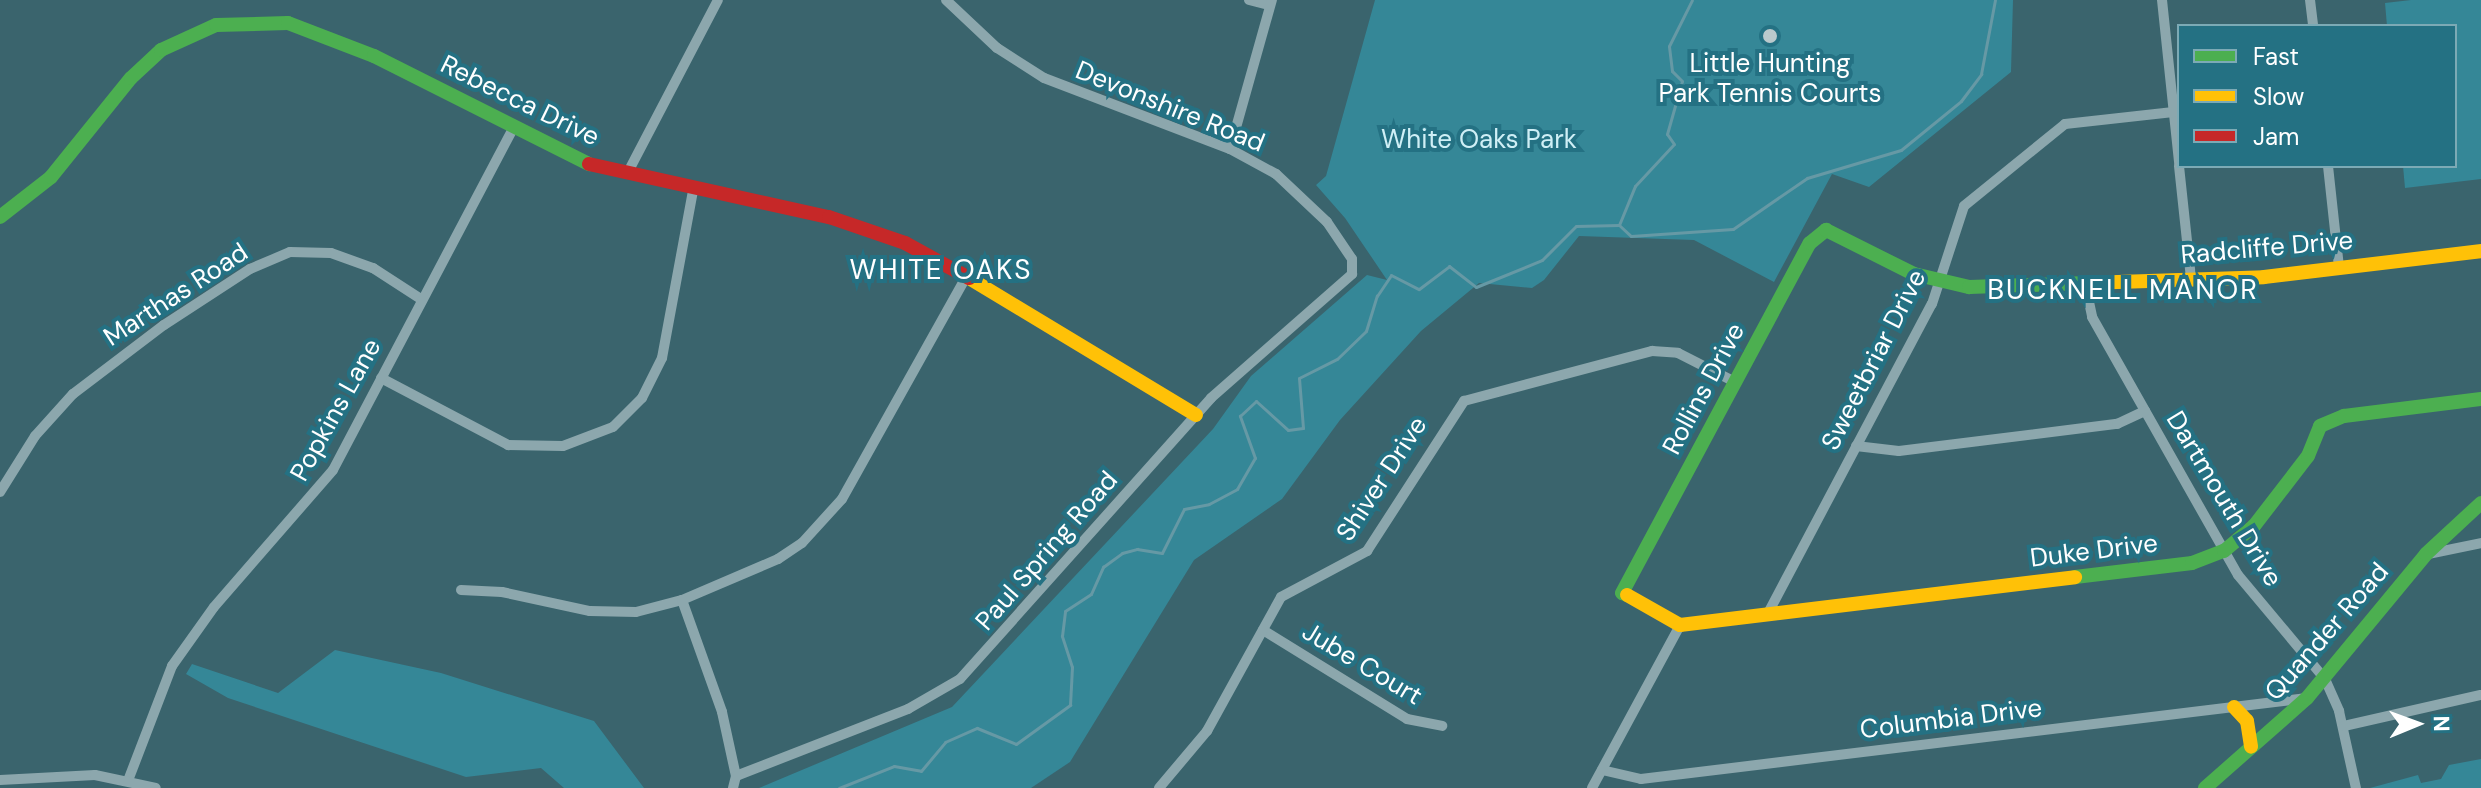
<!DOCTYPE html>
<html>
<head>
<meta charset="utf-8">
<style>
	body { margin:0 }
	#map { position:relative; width:2481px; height:788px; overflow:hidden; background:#3a646d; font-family:"DM Sans",sans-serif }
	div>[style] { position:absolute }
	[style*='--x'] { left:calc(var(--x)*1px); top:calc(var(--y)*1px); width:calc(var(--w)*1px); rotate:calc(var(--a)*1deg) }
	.green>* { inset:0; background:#358797 }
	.stream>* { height:3px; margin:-1.5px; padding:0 1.5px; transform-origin:1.5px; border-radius:1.5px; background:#6699a5 }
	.street>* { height:10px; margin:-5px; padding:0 5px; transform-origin:5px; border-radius:5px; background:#8ca7ad }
	.fast>* { height:14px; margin:-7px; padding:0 7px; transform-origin:7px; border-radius:7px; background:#4caf50 }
	.slow>* { height:14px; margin:-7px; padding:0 7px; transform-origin:7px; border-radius:7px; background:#ffc107 }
	.jam>* { height:14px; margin:-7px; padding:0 7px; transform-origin:7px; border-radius:7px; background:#c62828 }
	.dots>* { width:22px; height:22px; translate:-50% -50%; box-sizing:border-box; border:4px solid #247183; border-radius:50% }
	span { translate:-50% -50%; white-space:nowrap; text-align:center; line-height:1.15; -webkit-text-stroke:8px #247183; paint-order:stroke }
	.poi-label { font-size:26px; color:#fff }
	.street-label { font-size:26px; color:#fff }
	.park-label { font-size:26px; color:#cfeff6 }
	.neighbourhood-label { font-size:28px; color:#fff; letter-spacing:2px }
	.legend { position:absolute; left:2177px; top:24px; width:280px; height:144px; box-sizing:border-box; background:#247183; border:2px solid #7caab5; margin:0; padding:10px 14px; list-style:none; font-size:24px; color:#fff }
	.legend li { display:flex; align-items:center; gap:16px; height:40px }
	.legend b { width:40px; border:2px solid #7caab5 }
	.north { position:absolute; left:2377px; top:684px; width:80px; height:80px; -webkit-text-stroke:6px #247183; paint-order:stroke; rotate:89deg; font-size:22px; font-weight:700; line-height:32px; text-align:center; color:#fff }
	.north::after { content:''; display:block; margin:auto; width:28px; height:36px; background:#fff; clip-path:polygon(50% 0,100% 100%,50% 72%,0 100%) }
</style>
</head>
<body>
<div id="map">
	<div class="green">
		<i style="clip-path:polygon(1375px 0,2013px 0,2011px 72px,1869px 187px,1832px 174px,1774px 282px,1694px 240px,1579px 236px,1544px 280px,1532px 288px,1479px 283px,1421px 331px,1340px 420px,1282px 499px,1194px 560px,1070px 762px,1031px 788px,759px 788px,952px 707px,1213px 429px,1251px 376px,1367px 275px,1387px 280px,1345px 218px,1316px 185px,1326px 176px)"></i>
		<i style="clip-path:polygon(2411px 0,2481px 0,2481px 179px,2405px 188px,2403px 166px,2455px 166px,2455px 26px,2387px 26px,2385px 3px)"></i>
		<i style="clip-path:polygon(335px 650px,441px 673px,594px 721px,644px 788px,564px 788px,541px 768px,466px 777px,228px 698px,186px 674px,192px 664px,278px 693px)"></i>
		<i style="clip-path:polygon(2481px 759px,2481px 788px,2370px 788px,2418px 775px,2421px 783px,2441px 779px,2449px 765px)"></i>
	</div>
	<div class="stream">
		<i style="--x:1619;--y:225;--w:42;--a:-67.7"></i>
		<i style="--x:1635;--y:186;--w:57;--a:-47.1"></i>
		<i style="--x:1674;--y:144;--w:12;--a:-125"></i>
		<i style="--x:1667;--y:134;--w:55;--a:-74.2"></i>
		<i style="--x:1682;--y:81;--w:14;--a:-135"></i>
		<i style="--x:1672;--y:71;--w:25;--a:-97"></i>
		<i style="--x:1669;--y:46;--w:51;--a:-63.4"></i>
		<i style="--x:839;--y:788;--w:59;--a:-21.8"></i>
		<i style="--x:894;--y:766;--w:27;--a:10"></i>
		<i style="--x:921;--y:771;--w:38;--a:-50"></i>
		<i style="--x:945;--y:742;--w:35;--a:-24"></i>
		<i style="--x:977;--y:728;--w:42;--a:22.3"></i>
		<i style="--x:1016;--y:744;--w:67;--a:-35.8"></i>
		<i style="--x:1070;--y:705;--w:38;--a:-87"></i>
		<i style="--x:1072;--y:667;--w:33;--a:-108"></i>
		<i style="--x:1062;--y:636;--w:25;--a:-83"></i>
		<i style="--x:1065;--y:611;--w:31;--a:-33"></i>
		<i style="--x:1091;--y:594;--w:30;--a:-66"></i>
		<i style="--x:1103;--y:567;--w:24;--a:-36"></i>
		<i style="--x:1122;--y:553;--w:16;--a:-15"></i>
		<i style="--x:1137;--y:549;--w:25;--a:9"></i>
		<i style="--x:1162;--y:553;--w:49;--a:-63.4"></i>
		<i style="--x:1184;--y:509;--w:25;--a:-11"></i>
		<i style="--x:1209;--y:504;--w:32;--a:-28"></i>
		<i style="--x:1237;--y:489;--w:36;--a:-60"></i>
		<i style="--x:1255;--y:458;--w:45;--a:-109.7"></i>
		<i style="--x:1240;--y:416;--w:22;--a:-43"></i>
		<i style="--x:1256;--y:401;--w:43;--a:42.2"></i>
		<i style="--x:1288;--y:430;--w:15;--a:-8"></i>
		<i style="--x:1303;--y:428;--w:50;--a:-94.6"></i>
		<i style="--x:1299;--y:378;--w:42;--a:-26.6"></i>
		<i style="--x:1337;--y:359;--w:40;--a:-44"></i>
		<i style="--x:1366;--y:331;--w:37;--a:-73"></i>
		<i style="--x:1377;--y:296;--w:25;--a:-56"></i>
		<i style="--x:1391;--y:275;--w:31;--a:27"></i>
		<i style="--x:1419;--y:289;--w:38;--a:-37"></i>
		<i style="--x:1449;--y:266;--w:34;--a:38"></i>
		<i style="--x:1476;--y:287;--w:71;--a:-22.2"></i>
		<i style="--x:1542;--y:260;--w:48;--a:-45"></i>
		<i style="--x:1576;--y:226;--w:43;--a:-1.3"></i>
		<i style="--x:1619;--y:225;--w:16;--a:43"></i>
		<i style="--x:1631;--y:236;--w:102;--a:-3.9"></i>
		<i style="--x:1733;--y:229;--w:90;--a:-34.6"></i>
		<i style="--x:1807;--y:178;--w:98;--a:-16.6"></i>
		<i style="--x:1901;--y:150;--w:77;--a:-39.2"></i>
		<i style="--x:1961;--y:101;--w:34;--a:-53"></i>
		<i style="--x:1981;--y:74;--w:75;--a:-79.3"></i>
	</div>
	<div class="street">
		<i style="--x:1249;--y:0;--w:21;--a:14"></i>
		<i style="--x:2162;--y:0;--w:164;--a:84"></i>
		<i style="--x:2310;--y:0;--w:26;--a:83"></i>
		<i style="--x:1230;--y:149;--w:155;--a:-74.3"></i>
		<i style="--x:2179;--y:166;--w:114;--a:83.9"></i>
		<i style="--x:2328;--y:166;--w:103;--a:83.8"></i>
		<i style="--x:627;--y:174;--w:196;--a:-62.4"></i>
		<i style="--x:2085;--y:283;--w:35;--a:78"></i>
		<i style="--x:2092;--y:317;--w:296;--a:60.5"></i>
		<i style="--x:2238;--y:575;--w:136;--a:50.1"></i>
		<i style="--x:2325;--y:679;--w:35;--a:66"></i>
		<i style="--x:2339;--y:711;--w:79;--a:77.6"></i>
		<i style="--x:381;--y:378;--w:144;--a:27.8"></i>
		<i style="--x:508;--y:445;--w:55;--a:1"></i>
		<i style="--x:563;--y:446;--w:53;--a:-20.8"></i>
		<i style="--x:613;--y:427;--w:41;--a:-45"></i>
		<i style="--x:642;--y:398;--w:45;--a:-63.4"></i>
		<i style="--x:662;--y:358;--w:170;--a:-79.5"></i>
		<i style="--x:1856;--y:446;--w:43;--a:6.6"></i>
		<i style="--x:1899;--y:451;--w:220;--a:-7.1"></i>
		<i style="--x:2117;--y:424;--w:31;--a:-25"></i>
		<i style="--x:0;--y:492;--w:66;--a:-58"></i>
		<i style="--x:35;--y:436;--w:57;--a:-47.9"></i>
		<i style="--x:73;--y:394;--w:114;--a:-37.2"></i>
		<i style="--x:164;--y:325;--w:103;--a:-33.1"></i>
		<i style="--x:250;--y:269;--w:43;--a:-23"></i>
		<i style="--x:290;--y:252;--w:41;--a:1.4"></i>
		<i style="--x:331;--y:253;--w:45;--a:19.7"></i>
		<i style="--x:373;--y:268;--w:57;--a:32.9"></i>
		<i style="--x:2428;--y:554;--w:54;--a:-11.7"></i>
		<i style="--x:461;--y:590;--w:41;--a:2.8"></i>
		<i style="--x:502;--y:592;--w:90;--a:12.2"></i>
		<i style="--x:590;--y:611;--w:46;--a:1.2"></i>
		<i style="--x:636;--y:612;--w:48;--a:-14.6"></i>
		<i style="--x:682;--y:600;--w:104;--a:-23.1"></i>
		<i style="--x:778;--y:559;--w:29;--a:-34"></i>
		<i style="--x:802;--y:543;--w:59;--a:-47.7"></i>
		<i style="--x:842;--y:499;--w:254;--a:-60.8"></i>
		<i style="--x:682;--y:600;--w:119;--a:70.3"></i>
		<i style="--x:722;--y:712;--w:66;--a:77.7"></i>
		<i style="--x:1767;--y:615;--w:352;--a:-62.1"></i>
		<i style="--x:1932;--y:304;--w:103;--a:-71.9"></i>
		<i style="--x:1964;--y:206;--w:130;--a:-39.1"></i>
		<i style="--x:2065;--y:124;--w:109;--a:-6.3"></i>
		<i style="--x:1263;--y:630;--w:169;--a:31.7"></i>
		<i style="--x:1407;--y:719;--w:36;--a:11"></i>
		<i style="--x:2344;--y:726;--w:140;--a:-12.8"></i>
		<i style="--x:1602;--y:770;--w:40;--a:13"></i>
		<i style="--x:1641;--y:779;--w:671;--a:-6.93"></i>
		<i style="--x:129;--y:778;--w:120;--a:-69"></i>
		<i style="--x:172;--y:666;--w:72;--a:-54.6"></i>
		<i style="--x:214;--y:607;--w:181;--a:-49"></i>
		<i style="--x:333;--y:470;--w:386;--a:-62.2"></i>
		<i style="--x:0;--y:780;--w:95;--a:-3"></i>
		<i style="--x:95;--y:775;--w:62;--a:12"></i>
		<i style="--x:733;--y:788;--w:12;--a:-76"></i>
		<i style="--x:736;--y:776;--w:185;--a:-21.3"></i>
		<i style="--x:908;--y:709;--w:60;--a:-30"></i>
		<i style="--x:960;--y:679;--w:377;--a:-48.2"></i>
		<i style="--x:1211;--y:398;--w:188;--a:-41.3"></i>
		<i style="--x:1352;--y:274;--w:15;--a:-90"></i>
		<i style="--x:1352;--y:259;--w:45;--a:-124"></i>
		<i style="--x:1327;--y:222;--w:70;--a:-136.7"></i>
		<i style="--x:1276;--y:174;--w:52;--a:-151.5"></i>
		<i style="--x:1230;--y:149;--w:199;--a:-159.1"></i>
		<i style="--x:1044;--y:78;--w:56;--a:-147.4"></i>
		<i style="--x:997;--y:48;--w:70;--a:-136.7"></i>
		<i style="--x:1159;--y:788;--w:75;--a:-49.9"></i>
		<i style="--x:1207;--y:731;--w:153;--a:-61.1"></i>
		<i style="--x:1281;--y:597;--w:98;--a:-28.1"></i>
		<i style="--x:1367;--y:551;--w:179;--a:-57.1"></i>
		<i style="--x:1464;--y:401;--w:195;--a:-14.9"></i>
		<i style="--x:1652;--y:351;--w:26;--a:4"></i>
		<i style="--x:1678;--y:353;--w:64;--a:27"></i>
		<i style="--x:1592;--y:788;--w:185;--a:-61.6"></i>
	</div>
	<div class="fast">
		<i style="--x:0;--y:217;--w:65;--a:-38.1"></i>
		<i style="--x:51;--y:177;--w:127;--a:-51.1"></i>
		<i style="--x:131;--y:78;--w:41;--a:-43"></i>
		<i style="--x:161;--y:50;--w:60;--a:-24.4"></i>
		<i style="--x:216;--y:25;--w:72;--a:-1.6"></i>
		<i style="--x:288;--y:23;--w:92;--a:21"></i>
		<i style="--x:374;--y:56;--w:241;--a:26.7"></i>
		<i style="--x:2075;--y:577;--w:118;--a:-6.8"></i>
		<i style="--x:2192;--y:563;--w:34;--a:-21"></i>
		<i style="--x:2224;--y:551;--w:39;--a:-40"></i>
		<i style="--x:2254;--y:526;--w:88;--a:-52.4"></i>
		<i style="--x:2308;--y:456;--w:32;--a:-68"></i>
		<i style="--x:2320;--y:426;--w:26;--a:-23"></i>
		<i style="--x:2344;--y:416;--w:138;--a:-7.1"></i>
		<i style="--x:1627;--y:595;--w:5;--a:-158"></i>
		<i style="--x:1622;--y:593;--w:397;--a:-61.8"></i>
		<i style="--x:1810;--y:243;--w:21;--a:-39"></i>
		<i style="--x:1826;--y:230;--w:98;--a:26.6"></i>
		<i style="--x:1914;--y:274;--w:57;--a:13.3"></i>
		<i style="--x:1969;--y:287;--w:118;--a:-1.9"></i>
		<i style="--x:2205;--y:788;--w:136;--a:-41.4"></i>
		<i style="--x:2307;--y:698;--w:187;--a:-50.4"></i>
		<i style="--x:2426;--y:554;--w:75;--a:-42.8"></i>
	</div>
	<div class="slow">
		<i style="--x:969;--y:278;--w:265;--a:31.1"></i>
		<i style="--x:2087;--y:283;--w:177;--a:-1.9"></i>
		<i style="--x:2264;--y:277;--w:219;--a:-6.8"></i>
		<i style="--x:1627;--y:595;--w:61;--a:29.5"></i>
		<i style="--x:1680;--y:625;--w:398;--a:-6.9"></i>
		<i style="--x:2234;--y:707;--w:19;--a:47"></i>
		<i style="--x:2247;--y:721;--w:26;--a:81"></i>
	</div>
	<div class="jam">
		<i style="--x:589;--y:164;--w:246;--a:12.5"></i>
		<i style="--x:829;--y:217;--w:80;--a:18.9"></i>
		<i style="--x:905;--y:243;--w:73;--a:28.7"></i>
	</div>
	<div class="dots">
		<i style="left:1770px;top:36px;background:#bac9cc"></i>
	</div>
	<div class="poi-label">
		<span style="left:1770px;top:79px">Little Hunting<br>Park Tennis Courts</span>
	</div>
	<div class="street-label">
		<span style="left:520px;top:101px;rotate:26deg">Rebecca Drive</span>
		<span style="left:1170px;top:107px;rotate:22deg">Devonshire Road</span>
		<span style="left:2267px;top:248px;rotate:-5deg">Radcliffe Drive</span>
		<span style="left:176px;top:295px;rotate:-33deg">Marthas Road</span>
		<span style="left:1874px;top:360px;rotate:-63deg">Sweetbriar Drive</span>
		<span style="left:1704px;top:389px;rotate:-62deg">Rollins Drive</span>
		<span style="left:336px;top:410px;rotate:-61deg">Popkins Lane</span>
		<span style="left:1382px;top:479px;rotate:-57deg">Shiver Drive</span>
		<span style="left:2224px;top:499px;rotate:59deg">Dartmouth Drive</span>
		<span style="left:1047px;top:551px;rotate:-49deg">Paul Spring Road</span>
		<span style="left:2094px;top:551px;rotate:-7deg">Duke Drive</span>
		<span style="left:2327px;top:632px;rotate:-49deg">Quander Road</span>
		<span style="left:1362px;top:664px;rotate:31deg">Jube Court</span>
		<span style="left:1951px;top:719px;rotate:-7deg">Columbia Drive</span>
	</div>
	<div class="park-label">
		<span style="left:1479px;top:140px">White Oaks Park</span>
	</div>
	<div class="neighbourhood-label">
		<span style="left:941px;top:270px">WHITE OAKS</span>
		<span style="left:2123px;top:290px">BUCKNELL MANOR</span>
	</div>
	<ul class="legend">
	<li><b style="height:10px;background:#4caf50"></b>Fast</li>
	<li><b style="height:10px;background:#ffc107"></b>Slow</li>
	<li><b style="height:10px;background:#c62828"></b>Jam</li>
	</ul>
	<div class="north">N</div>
</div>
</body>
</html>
